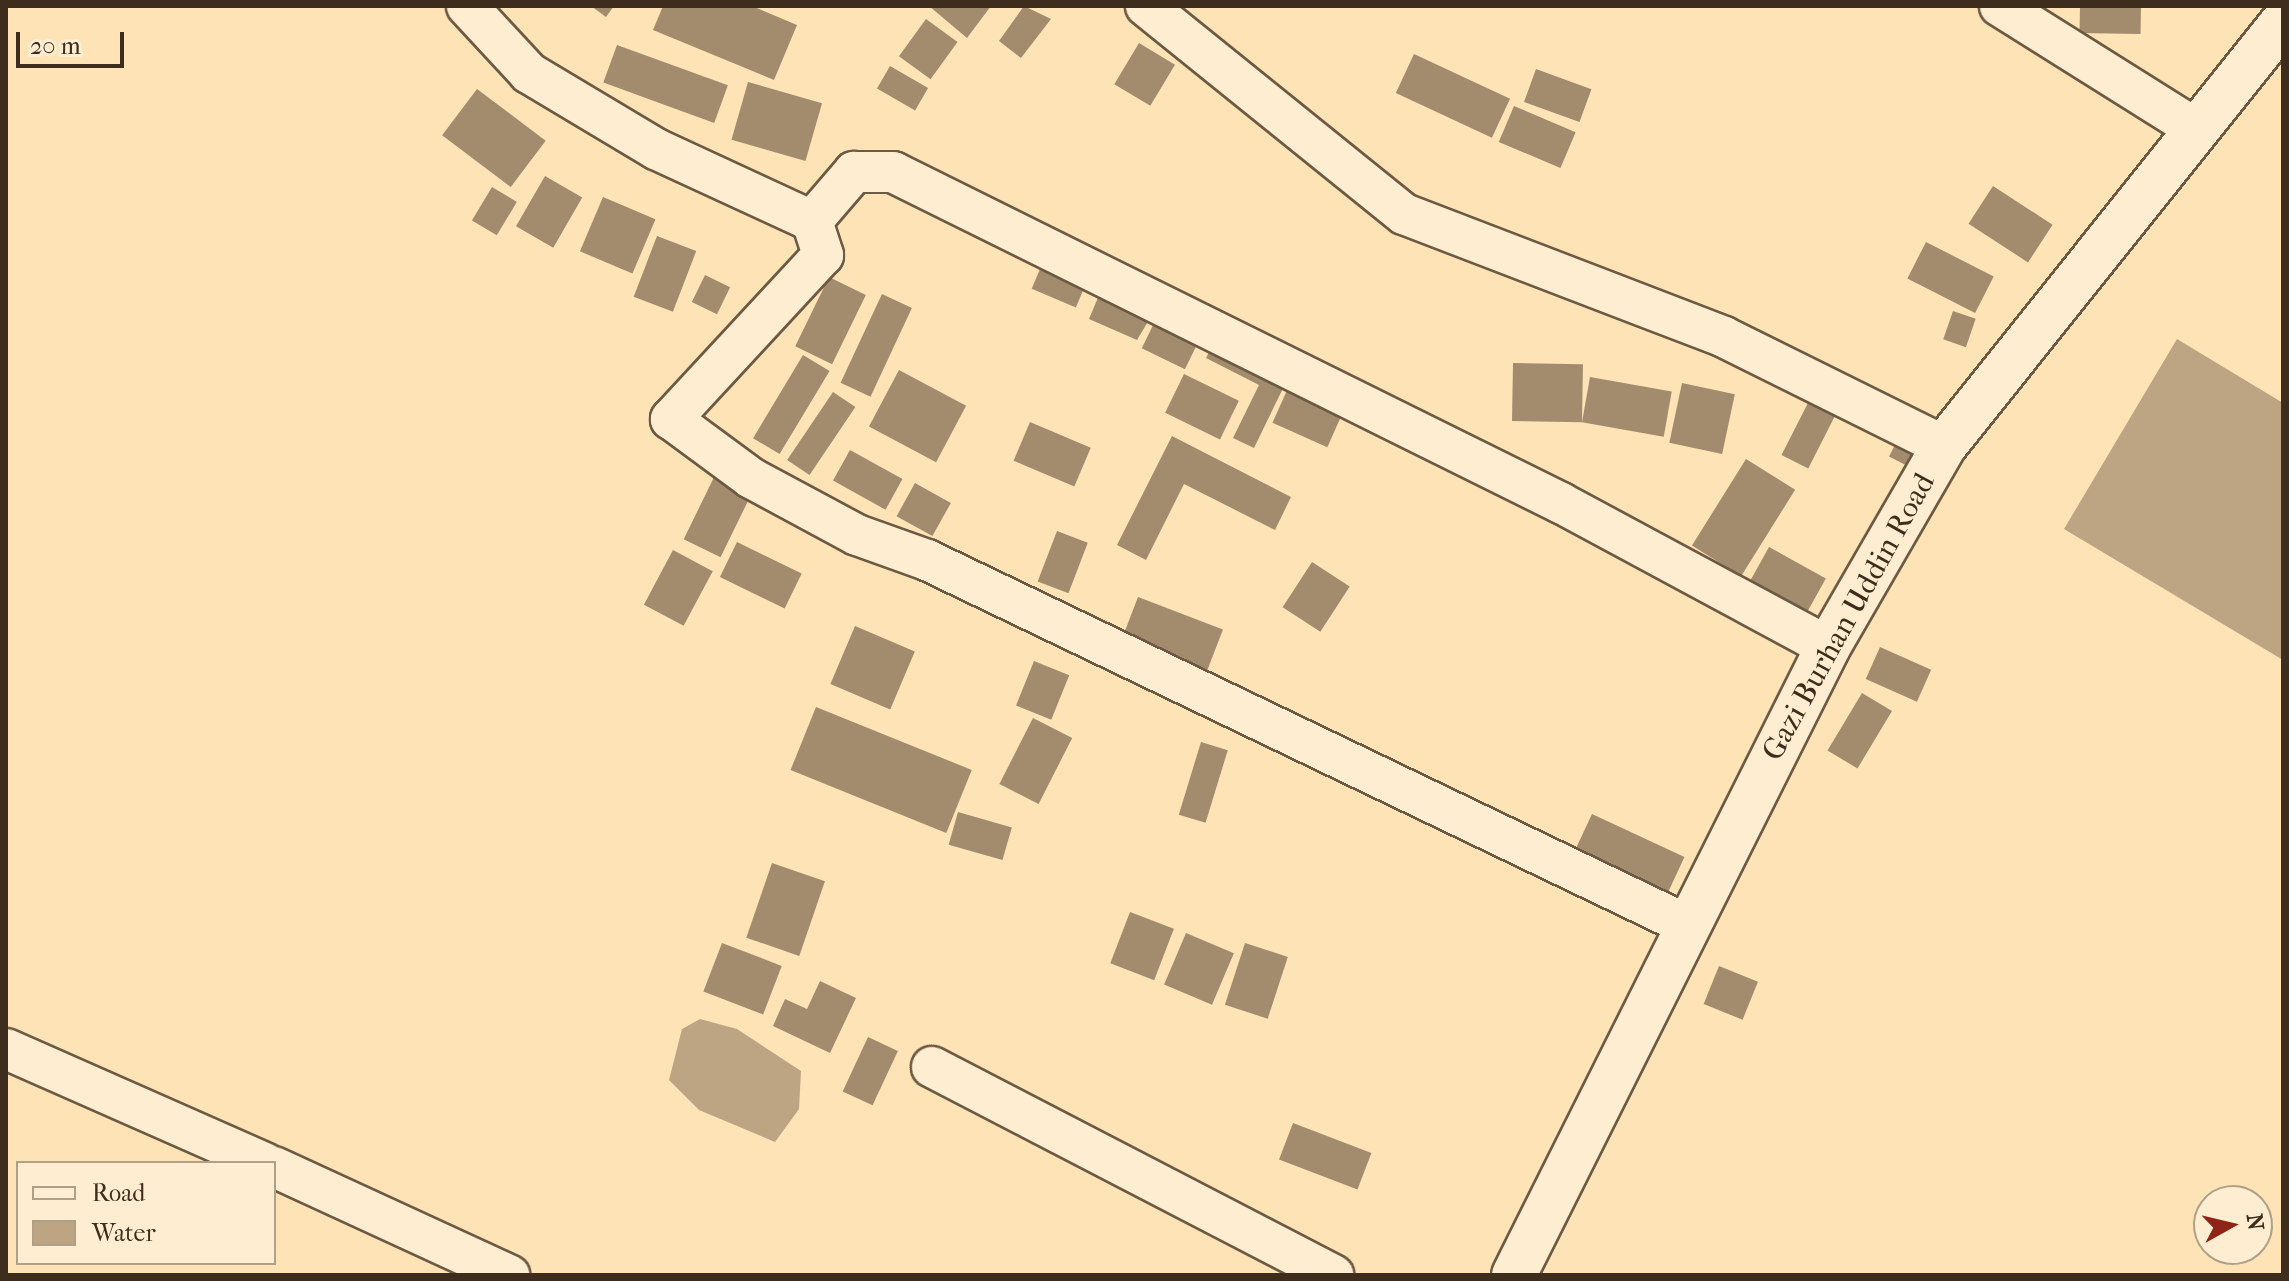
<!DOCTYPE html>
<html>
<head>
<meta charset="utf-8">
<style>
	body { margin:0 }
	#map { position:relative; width:2289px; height:1281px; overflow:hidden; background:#fee3b7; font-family:"IM FELL French Canon",serif }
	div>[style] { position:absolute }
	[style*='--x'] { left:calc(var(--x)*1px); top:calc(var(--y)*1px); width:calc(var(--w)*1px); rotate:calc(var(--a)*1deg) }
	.water>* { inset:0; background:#bda583 }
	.building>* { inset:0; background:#a28c6d; transform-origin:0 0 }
	.roads { filter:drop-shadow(2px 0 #6e5a44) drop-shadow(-2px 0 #6e5a44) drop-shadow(0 2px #6e5a44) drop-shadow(0 -2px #6e5a44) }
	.minor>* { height:40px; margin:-20px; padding:0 20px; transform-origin:20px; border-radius:20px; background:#feedd0 }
	.tertiary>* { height:44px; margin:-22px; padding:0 22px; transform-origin:22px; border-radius:22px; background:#feedd0 }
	span { translate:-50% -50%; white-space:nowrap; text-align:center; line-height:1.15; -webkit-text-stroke:7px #feedd0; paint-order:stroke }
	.street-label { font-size:30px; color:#3e2d1d }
	.frame { position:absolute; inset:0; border:8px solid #3e2d1d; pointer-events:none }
	.legend { position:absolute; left:16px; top:1161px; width:260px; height:104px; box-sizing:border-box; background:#feedd0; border:2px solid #b1a088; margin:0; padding:10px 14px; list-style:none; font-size:24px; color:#3e2d1d }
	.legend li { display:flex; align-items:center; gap:16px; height:40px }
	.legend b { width:40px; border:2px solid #b1a088 }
	.north { position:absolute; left:2193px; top:1185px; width:80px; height:80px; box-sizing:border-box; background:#feedd0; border:2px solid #b1a088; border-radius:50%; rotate:82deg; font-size:22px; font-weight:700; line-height:32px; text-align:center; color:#3e2d1d }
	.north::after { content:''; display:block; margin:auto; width:28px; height:36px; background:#8f2418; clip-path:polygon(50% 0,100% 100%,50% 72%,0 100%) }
	.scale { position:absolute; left:16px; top:32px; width:108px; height:36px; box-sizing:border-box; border:4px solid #3e2d1d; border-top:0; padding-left:10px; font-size:24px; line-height:28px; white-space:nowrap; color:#3e2d1d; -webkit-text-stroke:6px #feedd0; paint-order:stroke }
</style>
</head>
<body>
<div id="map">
	<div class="water">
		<i style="clip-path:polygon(2177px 339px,2283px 403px,2283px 660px,2064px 529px)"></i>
		<i style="clip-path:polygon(700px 1019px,737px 1029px,801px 1071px,799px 1109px,775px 1142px,699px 1110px,669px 1080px,682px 1029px)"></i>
	</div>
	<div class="building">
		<i style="clip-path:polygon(591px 6px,614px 6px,606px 17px)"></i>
		<i style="clip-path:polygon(663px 6px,752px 6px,797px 25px,774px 80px,653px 30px)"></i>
		<i style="clip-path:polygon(929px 6px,991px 6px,967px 38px)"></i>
		<i style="clip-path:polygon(1024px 6px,1051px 19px,1021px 58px,999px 41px)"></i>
		<i style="left:2080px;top:6px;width:61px;height:27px;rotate:1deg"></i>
		<i style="left:926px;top:19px;width:39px;height:46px;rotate:36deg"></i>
		<i style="left:1139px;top:43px;width:42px;height:48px;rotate:31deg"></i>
		<i style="left:617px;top:45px;width:118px;height:40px;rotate:20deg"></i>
		<i style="left:1414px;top:54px;width:106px;height:43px;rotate:25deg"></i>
		<i style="left:890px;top:66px;width:44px;height:26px;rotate:30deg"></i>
		<i style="left:1536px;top:69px;width:59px;height:35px;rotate:20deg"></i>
		<i style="left:748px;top:82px;width:77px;height:60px;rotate:16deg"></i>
		<i style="left:477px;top:89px;width:86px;height:58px;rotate:37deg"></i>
		<i style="left:1514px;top:106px;width:67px;height:39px;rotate:23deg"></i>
		<i style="left:545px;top:176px;width:43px;height:58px;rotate:30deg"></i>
		<i style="left:1993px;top:186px;width:71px;height:45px;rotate:33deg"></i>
		<i style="left:492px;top:187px;width:29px;height:39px;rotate:31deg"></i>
		<i style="left:603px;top:197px;width:57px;height:59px;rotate:23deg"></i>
		<i style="left:657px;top:236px;width:42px;height:65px;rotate:21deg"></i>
		<i style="left:1926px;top:242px;width:76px;height:41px;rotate:27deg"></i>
		<i style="left:1043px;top:262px;width:48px;height:29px;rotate:23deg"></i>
		<i style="left:705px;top:275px;width:28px;height:30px;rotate:26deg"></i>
		<i style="left:829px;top:277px;width:41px;height:77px;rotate:26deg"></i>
		<i style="clip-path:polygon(1102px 288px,1152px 315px,1137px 340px,1089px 319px)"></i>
		<i style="left:882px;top:294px;width:33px;height:98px;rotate:25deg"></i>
		<i style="left:1953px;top:311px;width:24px;height:30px;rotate:19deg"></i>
		<i style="left:1158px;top:315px;width:48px;height:37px;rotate:26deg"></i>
		<i style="clip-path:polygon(1217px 337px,1290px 374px,1254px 448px,1233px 438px,1259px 385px,1206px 358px)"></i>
		<i style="left:803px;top:355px;width:31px;height:97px;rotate:31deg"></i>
		<i style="left:1513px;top:363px;width:70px;height:58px;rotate:1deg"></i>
		<i style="left:899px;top:370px;width:76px;height:64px;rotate:28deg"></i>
		<i style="left:1184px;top:374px;width:61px;height:43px;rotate:26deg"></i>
		<i style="left:1590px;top:377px;width:83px;height:46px;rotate:10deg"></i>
		<i style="left:1292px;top:379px;width:60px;height:48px;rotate:24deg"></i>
		<i style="left:1682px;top:383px;width:54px;height:61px;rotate:12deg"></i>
		<i style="left:833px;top:392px;width:27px;height:82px;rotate:34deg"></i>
		<i style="left:1811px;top:397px;width:30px;height:65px;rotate:27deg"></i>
		<i style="left:1030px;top:422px;width:66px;height:42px;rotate:23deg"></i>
		<i style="clip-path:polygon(1172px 436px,1291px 497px,1275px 530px,1184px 484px,1146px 560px,1117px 545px)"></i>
		<i style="left:1899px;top:437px;width:33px;height:22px;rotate:27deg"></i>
		<i style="left:850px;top:450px;width:60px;height:35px;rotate:29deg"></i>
		<i style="left:1746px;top:459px;width:58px;height:102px;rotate:32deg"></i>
		<i style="left:717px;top:471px;width:41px;height:76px;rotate:26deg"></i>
		<i style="left:915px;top:483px;width:41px;height:38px;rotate:29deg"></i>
		<i style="left:1057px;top:531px;width:33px;height:54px;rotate:21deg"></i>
		<i style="left:737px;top:542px;width:72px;height:39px;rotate:26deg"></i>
		<i style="left:1769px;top:547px;width:65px;height:39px;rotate:29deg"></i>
		<i style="left:673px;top:550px;width:45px;height:62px;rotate:28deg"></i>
		<i style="left:1312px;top:562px;width:45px;height:54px;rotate:33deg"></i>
		<i style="left:1138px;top:597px;width:91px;height:45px;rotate:21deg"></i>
		<i style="left:855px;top:626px;width:65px;height:63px;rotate:23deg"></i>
		<i style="left:1880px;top:647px;width:56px;height:35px;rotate:24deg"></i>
		<i style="left:1034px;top:661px;width:38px;height:48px;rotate:22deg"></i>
		<i style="left:1862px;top:693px;width:35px;height:67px;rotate:31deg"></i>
		<i style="left:816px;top:707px;width:168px;height:68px;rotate:22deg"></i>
		<i style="left:1033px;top:718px;width:44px;height:74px;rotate:27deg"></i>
		<i style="left:1201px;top:742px;width:28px;height:76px;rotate:17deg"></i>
		<i style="left:958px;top:812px;width:56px;height:34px;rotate:16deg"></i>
		<i style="left:1592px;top:814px;width:102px;height:42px;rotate:25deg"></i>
		<i style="left:772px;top:863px;width:56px;height:79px;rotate:19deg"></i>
		<i style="left:1130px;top:912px;width:47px;height:55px;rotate:21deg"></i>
		<i style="left:1186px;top:933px;width:52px;height:56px;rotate:23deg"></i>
		<i style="left:722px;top:943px;width:64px;height:52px;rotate:21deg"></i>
		<i style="left:1245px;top:943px;width:45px;height:65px;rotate:18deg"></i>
		<i style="left:1719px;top:966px;width:42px;height:41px;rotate:22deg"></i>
		<i style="clip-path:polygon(820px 981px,856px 998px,830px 1053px,773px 1026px,785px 999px,807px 1009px)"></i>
		<i style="left:868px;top:1037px;width:33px;height:60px;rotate:25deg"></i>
		<i style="left:1293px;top:1123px;width:84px;height:39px;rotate:21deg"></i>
	</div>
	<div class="roads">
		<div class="minor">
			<i style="--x:467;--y:6;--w:91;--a:47.2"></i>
			<i style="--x:529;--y:73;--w:148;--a:30.9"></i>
			<i style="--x:656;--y:149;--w:172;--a:24.8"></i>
			<i style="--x:812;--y:221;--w:36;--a:72"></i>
			<i style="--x:823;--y:255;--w:224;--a:132.8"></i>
			<i style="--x:671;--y:419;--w:99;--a:36.4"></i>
			<i style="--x:751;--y:478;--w:120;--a:28.3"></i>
			<i style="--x:857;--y:535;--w:74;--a:19.7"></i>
			<i style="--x:927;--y:560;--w:841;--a:25.65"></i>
			<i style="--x:1146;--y:6;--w:331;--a:38.9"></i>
			<i style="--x:1404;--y:214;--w:343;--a:21"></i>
			<i style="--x:1724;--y:337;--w:246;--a:26.4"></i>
			<i style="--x:2000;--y:6;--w:231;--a:32.1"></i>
			<i style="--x:812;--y:221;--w:65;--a:-49.4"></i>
			<i style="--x:854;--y:172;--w:39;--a:0"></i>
			<i style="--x:893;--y:172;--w:746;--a:26.36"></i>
			<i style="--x:1561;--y:503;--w:303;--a:28.3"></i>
			<i style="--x:6;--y:1049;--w:283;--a:23.8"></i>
			<i style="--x:932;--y:1067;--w:452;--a:27.4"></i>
			<i style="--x:274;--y:1167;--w:259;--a:24.7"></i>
		</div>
		<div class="tertiary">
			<i style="--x:1514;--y:1275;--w:702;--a:-63.43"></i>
			<i style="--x:1828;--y:647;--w:232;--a:-60"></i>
			<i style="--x:1944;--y:446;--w:543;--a:-51.36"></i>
		</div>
	</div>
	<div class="street-label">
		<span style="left:1849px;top:617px;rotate:-61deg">Gazi Burhan Uddin Road</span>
	</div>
	<div class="frame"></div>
	<ul class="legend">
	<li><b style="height:10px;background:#feedd0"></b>Road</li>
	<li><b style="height:22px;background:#bda583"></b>Water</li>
	</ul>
	<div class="north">N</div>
	<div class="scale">20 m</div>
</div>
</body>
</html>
